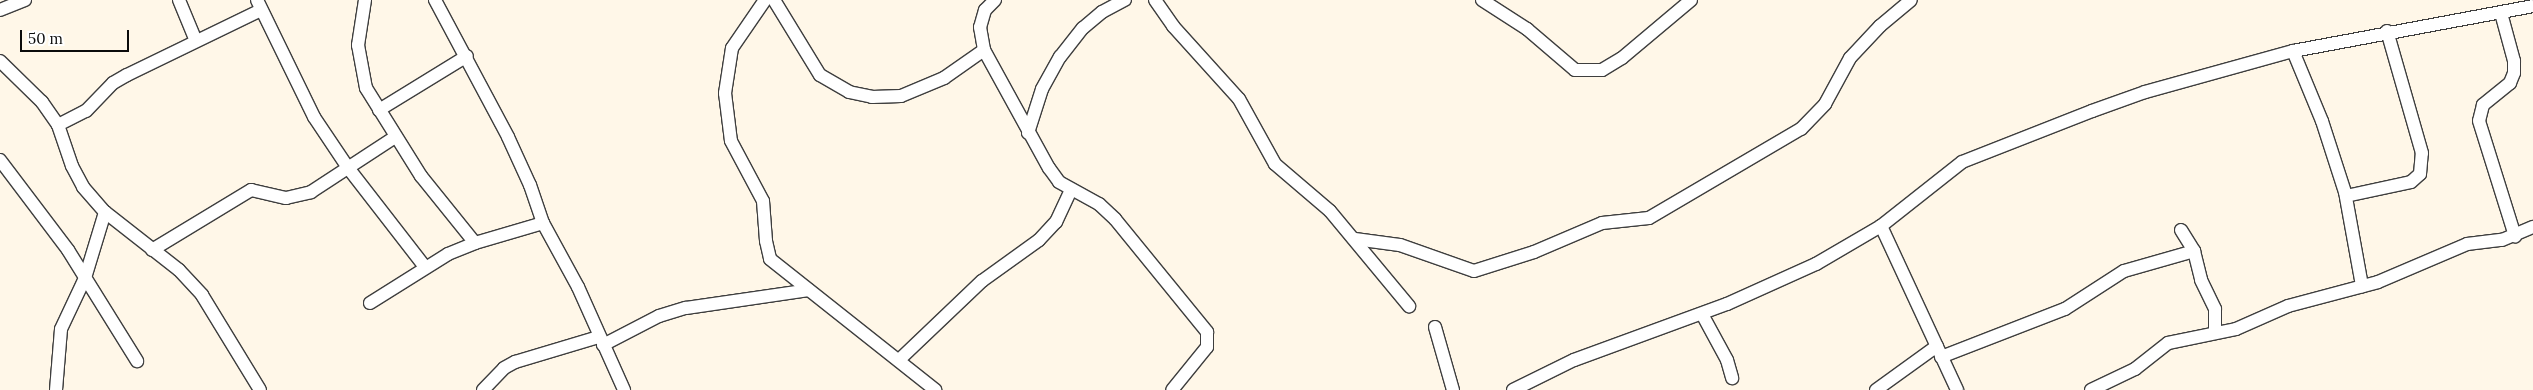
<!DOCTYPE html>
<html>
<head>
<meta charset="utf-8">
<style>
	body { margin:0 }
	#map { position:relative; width:2533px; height:390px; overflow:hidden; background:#fff7e8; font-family:Lora,serif }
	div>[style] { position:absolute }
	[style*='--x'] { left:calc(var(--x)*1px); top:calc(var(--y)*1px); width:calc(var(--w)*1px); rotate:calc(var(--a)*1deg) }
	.roads { filter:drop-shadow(1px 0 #3e3e3e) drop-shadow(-1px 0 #3e3e3e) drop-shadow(0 1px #3e3e3e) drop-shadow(0 -1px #3e3e3e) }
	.street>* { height:12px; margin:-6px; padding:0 6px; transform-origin:6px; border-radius:6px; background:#fff }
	span { translate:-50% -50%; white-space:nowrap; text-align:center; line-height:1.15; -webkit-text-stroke:5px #fff; paint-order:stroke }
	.scale { position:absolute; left:20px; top:30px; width:109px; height:22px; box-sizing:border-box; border:2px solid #0b0b0b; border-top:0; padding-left:6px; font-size:15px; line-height:18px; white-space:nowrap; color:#0b0b0b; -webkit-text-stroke:4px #fff; paint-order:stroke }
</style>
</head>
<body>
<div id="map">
	<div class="roads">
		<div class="street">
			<i style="--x:179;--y:0;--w:44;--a:67.5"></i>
			<i style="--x:257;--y:0;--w:130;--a:64"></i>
			<i style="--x:314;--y:117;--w:63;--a:56.1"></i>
			<i style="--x:349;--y:169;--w:124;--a:52.2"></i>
			<i style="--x:365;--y:0;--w:46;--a:98.8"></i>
			<i style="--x:358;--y:45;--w:44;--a:79.5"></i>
			<i style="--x:366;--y:88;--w:104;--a:58"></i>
			<i style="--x:421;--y:176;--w:86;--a:51.1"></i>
			<i style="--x:435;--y:0;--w:155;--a:61.9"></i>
			<i style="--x:508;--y:137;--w:53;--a:65.4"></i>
			<i style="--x:530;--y:185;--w:40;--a:71.1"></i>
			<i style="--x:543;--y:223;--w:73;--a:61.3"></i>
			<i style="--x:578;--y:287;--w:113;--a:65.9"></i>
			<i style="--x:765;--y:0;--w:58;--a:124.5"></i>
			<i style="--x:732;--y:48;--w:46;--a:98.8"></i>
			<i style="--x:725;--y:93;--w:48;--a:82.9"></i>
			<i style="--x:731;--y:141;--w:68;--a:61.9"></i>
			<i style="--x:763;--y:201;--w:40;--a:85.7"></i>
			<i style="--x:766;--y:241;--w:18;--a:77"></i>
			<i style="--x:770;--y:259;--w:211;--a:38.4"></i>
			<i style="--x:774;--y:0;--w:88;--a:58.5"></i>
			<i style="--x:820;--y:75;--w:34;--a:30"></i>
			<i style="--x:849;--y:92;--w:24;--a:12"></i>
			<i style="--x:872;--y:97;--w:29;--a:-2"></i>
			<i style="--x:901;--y:96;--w:47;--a:-22.7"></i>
			<i style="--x:944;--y:78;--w:49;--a:-35"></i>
			<i style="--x:995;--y:0;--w:14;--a:135"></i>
			<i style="--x:985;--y:10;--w:18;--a:106"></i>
			<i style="--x:980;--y:27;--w:23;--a:80"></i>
			<i style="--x:984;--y:50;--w:135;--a:61.2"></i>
			<i style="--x:1049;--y:168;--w:17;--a:54"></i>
			<i style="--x:1059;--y:182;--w:46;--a:28.8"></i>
			<i style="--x:1099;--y:204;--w:22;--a:43"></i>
			<i style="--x:1115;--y:219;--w:146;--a:50.8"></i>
			<i style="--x:1207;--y:332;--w:15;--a:90"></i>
			<i style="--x:1207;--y:347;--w:55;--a:129.1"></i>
			<i style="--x:1155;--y:0;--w:32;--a:55"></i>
			<i style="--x:1173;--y:26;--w:98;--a:47.9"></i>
			<i style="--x:1239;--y:99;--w:74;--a:61"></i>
			<i style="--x:1275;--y:164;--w:72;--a:40.5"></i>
			<i style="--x:1330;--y:211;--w:124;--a:50.3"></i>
			<i style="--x:1482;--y:0;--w:54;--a:32.8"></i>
			<i style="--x:1527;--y:29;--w:63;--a:40.5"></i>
			<i style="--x:1575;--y:70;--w:27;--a:0"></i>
			<i style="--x:1602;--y:70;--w:23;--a:-31"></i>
			<i style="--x:1622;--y:58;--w:90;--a:-40"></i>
			<i style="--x:0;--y:10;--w:27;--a:-22"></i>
			<i style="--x:2501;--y:13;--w:50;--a:74.8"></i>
			<i style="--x:2514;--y:61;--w:12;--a:90"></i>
			<i style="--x:2514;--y:73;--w:11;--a:112"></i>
			<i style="--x:2510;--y:83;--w:35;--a:141"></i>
			<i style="--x:2483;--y:105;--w:16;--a:104"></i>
			<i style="--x:2479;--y:121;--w:121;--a:72.6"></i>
			<i style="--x:2293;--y:51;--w:76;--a:67.5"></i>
			<i style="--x:2322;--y:121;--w:75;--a:72.1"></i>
			<i style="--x:2345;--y:192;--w:96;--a:79.7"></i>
			<i style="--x:0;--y:61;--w:59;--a:44.3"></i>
			<i style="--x:42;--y:102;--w:28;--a:55"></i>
			<i style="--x:58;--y:125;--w:43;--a:71.1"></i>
			<i style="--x:72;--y:166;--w:24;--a:62"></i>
			<i style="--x:83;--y:187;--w:33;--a:49"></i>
			<i style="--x:105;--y:212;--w:94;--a:38.1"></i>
			<i style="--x:179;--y:270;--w:34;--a:47"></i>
			<i style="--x:202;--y:295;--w:111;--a:58.6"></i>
			<i style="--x:379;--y:110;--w:103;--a:-31.5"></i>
			<i style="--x:58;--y:125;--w:31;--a:-27"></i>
			<i style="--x:86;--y:111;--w:39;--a:-46"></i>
			<i style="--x:113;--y:83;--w:16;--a:-30"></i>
			<i style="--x:127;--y:75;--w:149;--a:-25.9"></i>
			<i style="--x:1028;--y:133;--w:46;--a:-72.3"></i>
			<i style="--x:1042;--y:89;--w:37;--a:-61"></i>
			<i style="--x:1060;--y:57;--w:37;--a:-52"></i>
			<i style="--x:1083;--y:28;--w:25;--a:-40"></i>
			<i style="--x:1102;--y:12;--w:26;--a:-28"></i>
			<i style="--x:0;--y:160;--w:113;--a:52.9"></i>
			<i style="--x:68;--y:250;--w:131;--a:58.1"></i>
			<i style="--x:2346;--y:196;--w:66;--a:-12.2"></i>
			<i style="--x:2411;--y:182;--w:12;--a:-42"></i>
			<i style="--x:2420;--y:174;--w:21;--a:-85"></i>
			<i style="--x:2422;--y:153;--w:127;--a:-106"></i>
			<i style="--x:1881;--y:226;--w:181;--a:65.1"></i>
			<i style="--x:2181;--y:230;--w:25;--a:58"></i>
			<i style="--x:2194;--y:251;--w:30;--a:76"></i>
			<i style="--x:2201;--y:280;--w:32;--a:64"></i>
			<i style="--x:2215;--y:309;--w:24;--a:90"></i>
			<i style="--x:1355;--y:239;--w:45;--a:7.6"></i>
			<i style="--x:1400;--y:245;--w:78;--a:19.4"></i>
			<i style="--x:1474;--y:271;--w:63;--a:-17.6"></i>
			<i style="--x:1534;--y:252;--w:74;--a:-23.1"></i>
			<i style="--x:1602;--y:223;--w:47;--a:-6.1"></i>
			<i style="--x:1649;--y:218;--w:176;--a:-30.4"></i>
			<i style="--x:1801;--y:129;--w:35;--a:-46"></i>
			<i style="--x:1825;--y:104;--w:52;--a:-61.5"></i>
			<i style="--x:1850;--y:58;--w:44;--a:-46.8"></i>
			<i style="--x:1880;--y:26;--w:40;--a:-40"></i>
			<i style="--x:152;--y:250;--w:116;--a:-31.2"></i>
			<i style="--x:251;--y:190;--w:36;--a:13"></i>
			<i style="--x:286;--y:198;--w:26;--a:-13"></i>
			<i style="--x:311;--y:192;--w:100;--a:-33.2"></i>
			<i style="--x:370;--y:303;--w:92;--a:-32.1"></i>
			<i style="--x:448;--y:254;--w:29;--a:-22"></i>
			<i style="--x:475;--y:243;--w:71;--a:-16.4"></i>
			<i style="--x:1702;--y:314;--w:52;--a:61.5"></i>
			<i style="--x:1727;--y:360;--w:19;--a:74"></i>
			<i style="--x:1435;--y:327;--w:66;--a:74.1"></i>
			<i style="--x:603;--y:345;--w:63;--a:-27.4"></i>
			<i style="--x:659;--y:316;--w:28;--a:-17"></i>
			<i style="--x:686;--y:308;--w:124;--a:-8.3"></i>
			<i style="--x:1941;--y:357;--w:133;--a:-21.2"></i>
			<i style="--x:2065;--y:309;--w:70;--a:-32.8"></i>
			<i style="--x:2124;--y:271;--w:73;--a:-15.9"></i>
			<i style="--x:899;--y:360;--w:115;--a:-43.6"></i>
			<i style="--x:982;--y:281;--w:70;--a:-35.7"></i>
			<i style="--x:1039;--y:240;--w:25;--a:-47"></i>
			<i style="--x:1056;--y:222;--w:35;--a:-65"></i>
			<i style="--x:56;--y:390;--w:61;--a:-85.3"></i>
			<i style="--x:61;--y:329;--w:56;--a:-64.8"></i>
			<i style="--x:85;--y:278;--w:69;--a:-73.1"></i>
			<i style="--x:483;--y:390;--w:30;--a:-46"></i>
			<i style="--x:504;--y:368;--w:13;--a:-29"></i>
			<i style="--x:515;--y:362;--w:88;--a:-16.6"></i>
			<i style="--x:1513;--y:390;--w:68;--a:-26.2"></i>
			<i style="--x:1574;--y:360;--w:163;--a:-20.1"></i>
			<i style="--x:1727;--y:304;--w:98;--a:-24.2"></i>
			<i style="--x:1816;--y:264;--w:75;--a:-30.3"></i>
			<i style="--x:1881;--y:226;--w:103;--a:-38.3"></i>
			<i style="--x:1962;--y:162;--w:140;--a:-21.4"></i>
			<i style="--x:2092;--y:111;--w:56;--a:-19.7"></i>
			<i style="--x:2145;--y:92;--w:154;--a:-15.5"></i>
			<i style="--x:2293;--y:51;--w:244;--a:-10.6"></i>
			<i style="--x:1876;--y:390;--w:75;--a:-35.8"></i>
			<i style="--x:2091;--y:390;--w:49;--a:-25.5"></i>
			<i style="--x:2135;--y:369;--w:42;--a:-38.2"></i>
			<i style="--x:2168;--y:343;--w:69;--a:-11.6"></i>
			<i style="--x:2236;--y:329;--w:57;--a:-23.9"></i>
			<i style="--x:2288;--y:306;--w:93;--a:-14.9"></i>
			<i style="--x:2378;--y:282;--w:97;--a:-23.1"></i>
			<i style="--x:2467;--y:244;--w:35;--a:-7"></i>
			<i style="--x:2502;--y:240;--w:34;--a:-23"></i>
		</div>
	</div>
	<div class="scale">50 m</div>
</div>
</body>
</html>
